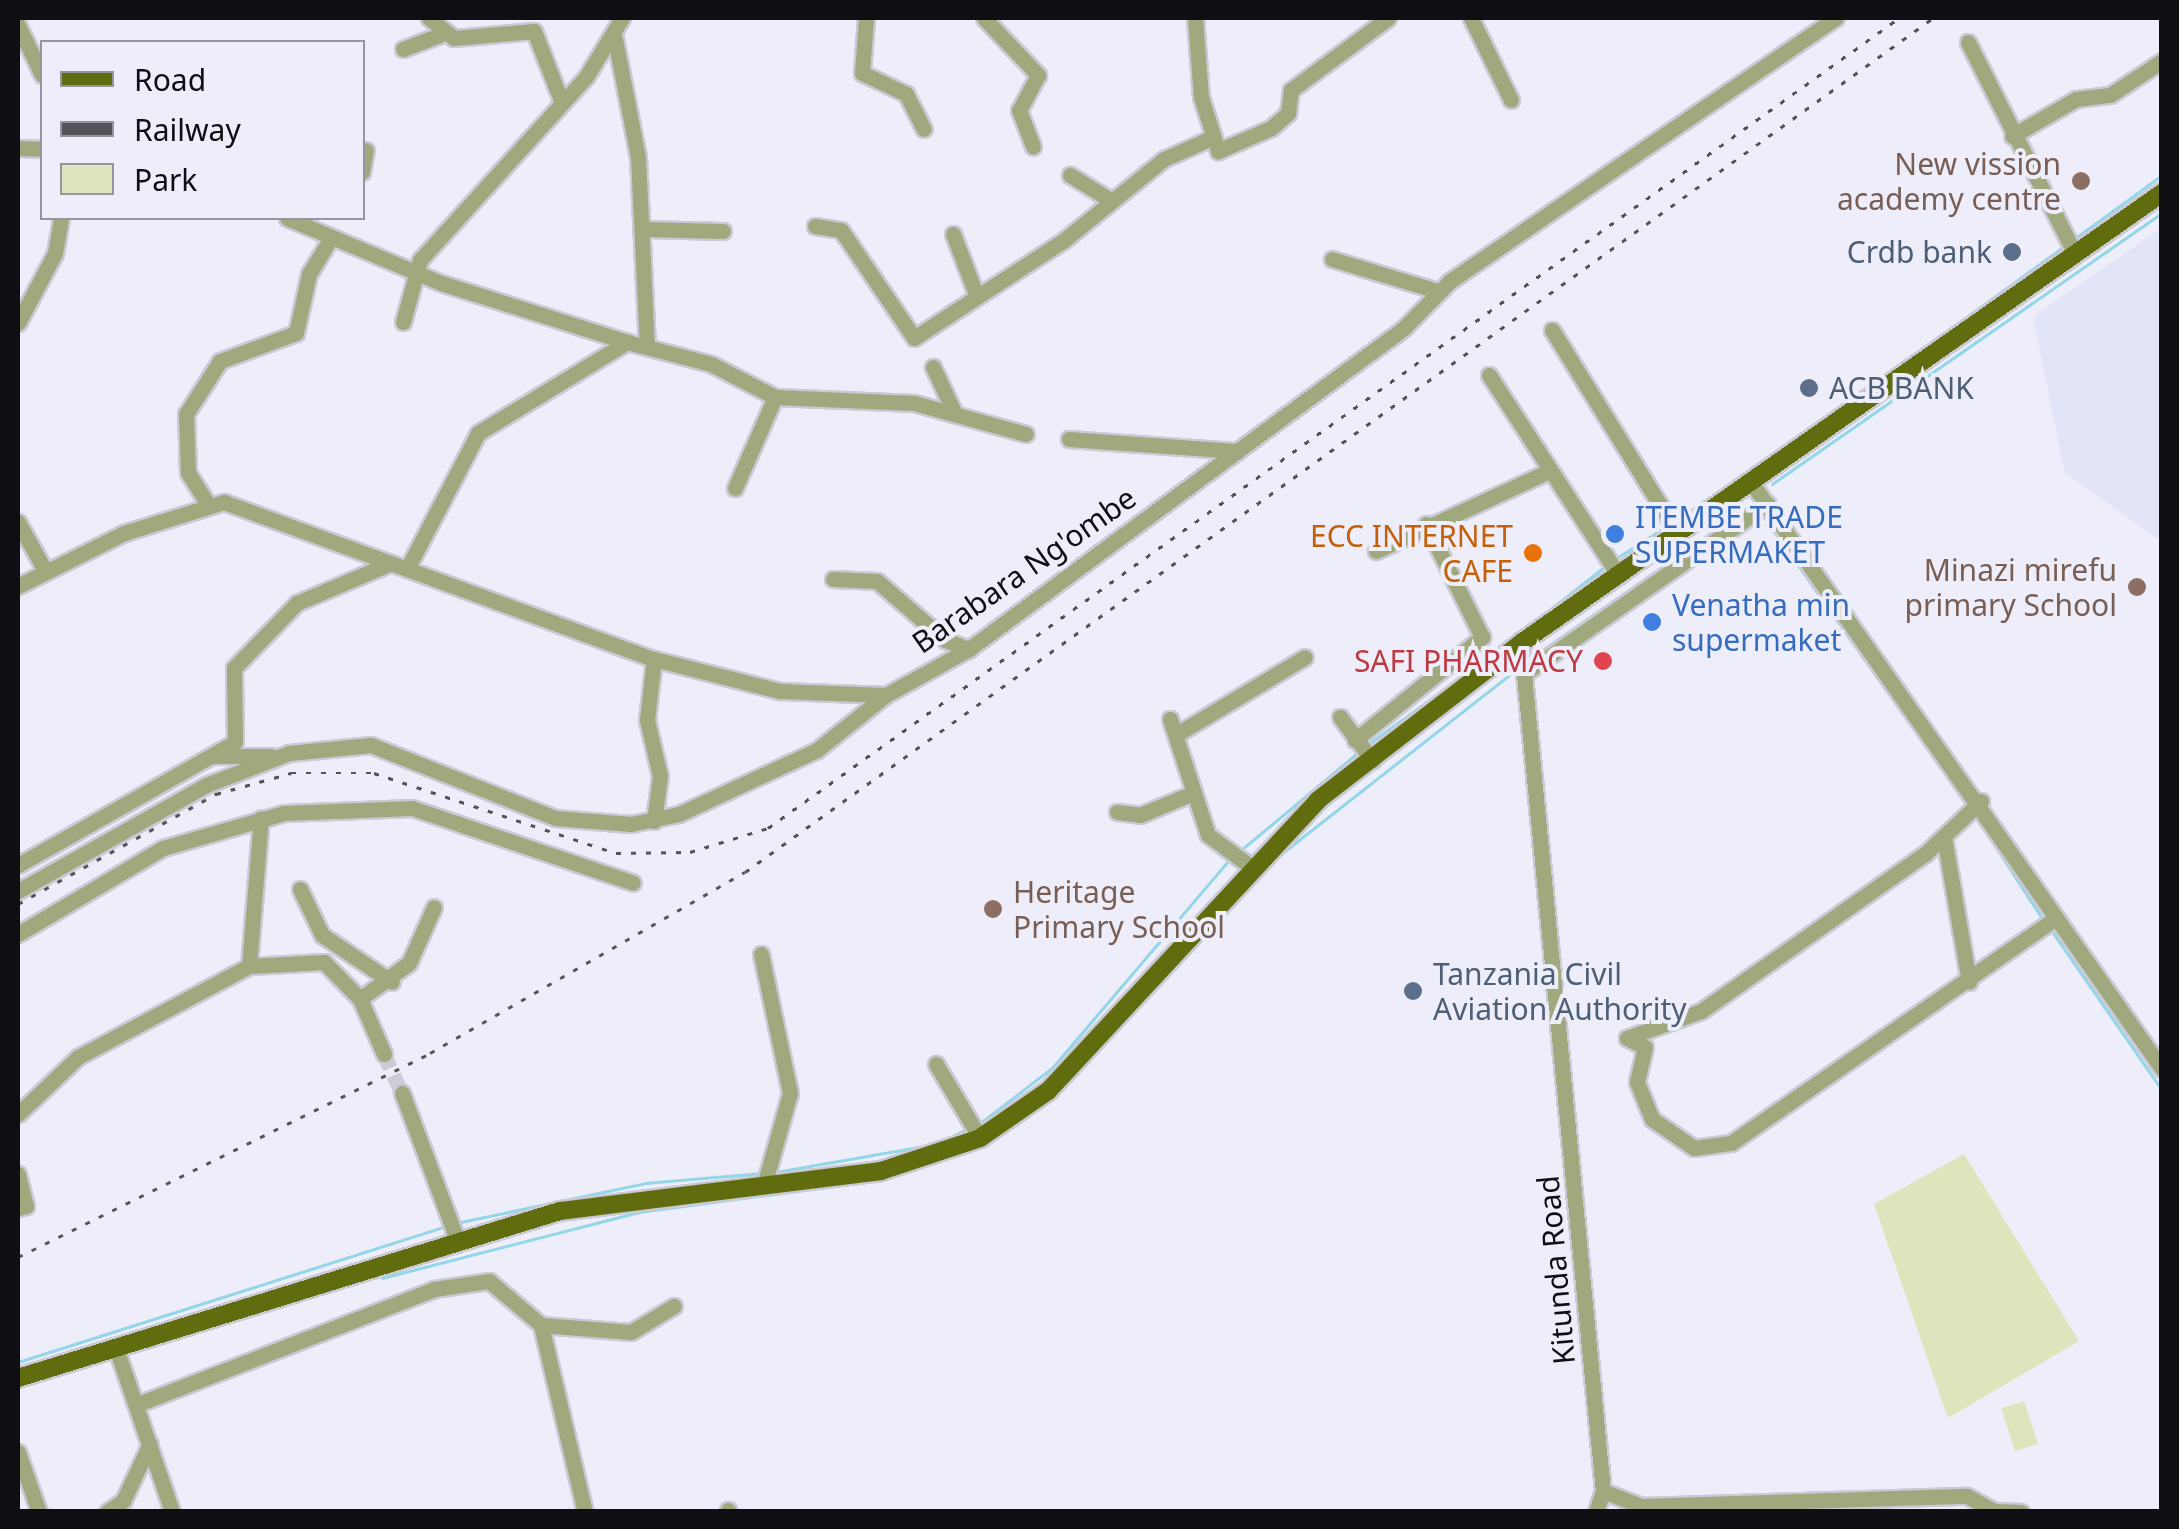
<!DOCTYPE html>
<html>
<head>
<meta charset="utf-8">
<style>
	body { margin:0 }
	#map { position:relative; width:2179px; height:1529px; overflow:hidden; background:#edeefa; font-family:"Noto Sans",sans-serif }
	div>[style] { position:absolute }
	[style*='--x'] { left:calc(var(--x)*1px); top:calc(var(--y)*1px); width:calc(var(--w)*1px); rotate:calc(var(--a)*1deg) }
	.built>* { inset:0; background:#e2e4f7 }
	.green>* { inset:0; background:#dde5bd; transform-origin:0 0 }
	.stream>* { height:2.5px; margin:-1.25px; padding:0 1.25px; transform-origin:1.25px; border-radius:1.25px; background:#93d6e7 }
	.minor-tunnel>* { height:15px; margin-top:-7.5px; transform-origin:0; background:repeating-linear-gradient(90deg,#cccdd7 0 15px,transparent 0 23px) }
	.roads { filter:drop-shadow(2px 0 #c9cad5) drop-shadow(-2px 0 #c9cad5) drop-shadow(0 2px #c9cad5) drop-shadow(0 -2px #c9cad5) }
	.minor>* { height:15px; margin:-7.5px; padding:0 7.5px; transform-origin:7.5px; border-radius:7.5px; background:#a0a87e }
	.major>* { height:18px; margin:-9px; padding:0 9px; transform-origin:9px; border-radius:9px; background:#606c0d }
	.rail>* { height:2.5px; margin-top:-1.25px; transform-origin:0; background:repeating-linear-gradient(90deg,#53535a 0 5px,transparent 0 15px) }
	.dots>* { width:28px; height:28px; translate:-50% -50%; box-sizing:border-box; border:5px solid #edeefa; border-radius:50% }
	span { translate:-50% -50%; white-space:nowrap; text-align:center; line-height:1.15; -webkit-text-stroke:8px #edeefa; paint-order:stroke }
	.education-label { font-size:30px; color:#785e54 }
	.right { translate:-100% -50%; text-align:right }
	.left { translate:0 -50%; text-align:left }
	.service-label { font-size:30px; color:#4e5e75 }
	.shop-label { font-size:30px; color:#366cbe }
	.food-label { font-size:30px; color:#c56008 }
	.street-label { font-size:30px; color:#0f0f13 }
	.health-label { font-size:30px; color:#be3a42 }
	.frame { position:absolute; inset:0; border:20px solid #0f0f13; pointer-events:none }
	.legend { position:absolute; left:40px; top:40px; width:325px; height:180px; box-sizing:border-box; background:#edeefa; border:2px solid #94959e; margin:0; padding:12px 18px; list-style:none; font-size:30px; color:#0f0f13 }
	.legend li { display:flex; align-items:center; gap:20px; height:50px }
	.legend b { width:50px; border:2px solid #94959e }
</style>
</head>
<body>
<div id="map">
	<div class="built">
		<i style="clip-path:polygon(2161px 228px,2161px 541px,2065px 473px,2033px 317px)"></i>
	</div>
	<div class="green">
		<i style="clip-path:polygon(1964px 1154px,2079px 1341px,1948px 1418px,1874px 1204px)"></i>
		<i style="left:2024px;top:1401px;width:45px;height:24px;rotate:72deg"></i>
	</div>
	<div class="stream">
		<i style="--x:2074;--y:239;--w:109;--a:-36"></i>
		<i style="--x:1876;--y:383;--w:231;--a:-36"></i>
		<i style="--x:1772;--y:484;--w:475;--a:-34.8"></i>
		<i style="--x:1762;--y:514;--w:277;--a:54.7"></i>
		<i style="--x:1678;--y:519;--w:102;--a:-33.4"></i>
		<i style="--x:1615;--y:559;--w:62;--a:-32.4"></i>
		<i style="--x:1524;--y:630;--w:102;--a:-38.2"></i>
		<i style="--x:1528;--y:660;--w:276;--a:-34.7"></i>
		<i style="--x:1367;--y:745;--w:142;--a:-35.8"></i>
		<i style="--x:1984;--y:828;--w:107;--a:57.2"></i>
		<i style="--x:1240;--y:851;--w:153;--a:-39.9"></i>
		<i style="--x:1276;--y:858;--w:308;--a:-38.1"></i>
		<i style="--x:2050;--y:928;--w:197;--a:55.3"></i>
		<i style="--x:1055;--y:1095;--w:312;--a:-46.9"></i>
		<i style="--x:979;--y:1124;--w:92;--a:-37.5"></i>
		<i style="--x:1052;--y:1068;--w:275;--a:-49.6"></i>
		<i style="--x:938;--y:1143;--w:32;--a:-26"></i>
		<i style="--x:776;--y:1172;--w:156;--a:-9.9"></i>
		<i style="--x:887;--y:1178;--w:92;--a:-18.4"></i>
		<i style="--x:456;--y:1223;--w:193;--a:-11.9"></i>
		<i style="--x:645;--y:1183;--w:118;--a:-4.8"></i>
		<i style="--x:382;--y:1278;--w:265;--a:-14.4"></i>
		<i style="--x:639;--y:1212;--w:242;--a:-7.6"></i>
		<i style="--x:18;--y:1362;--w:447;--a:-17.6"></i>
	</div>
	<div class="minor-tunnel">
		<i style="--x:384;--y:1054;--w:43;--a:65.2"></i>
	</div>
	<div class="roads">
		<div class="minor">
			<i style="--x:429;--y:18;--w:32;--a:39"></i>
			<i style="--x:454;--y:38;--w:80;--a:-5"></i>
			<i style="--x:534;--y:31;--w:77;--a:68.7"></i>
			<i style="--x:866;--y:18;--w:55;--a:94.2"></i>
			<i style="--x:862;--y:73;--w:49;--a:25.5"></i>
			<i style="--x:906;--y:94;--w:39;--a:63"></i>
			<i style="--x:984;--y:18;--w:79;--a:46.5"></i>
			<i style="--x:1038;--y:75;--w:40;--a:118"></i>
			<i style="--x:1019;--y:110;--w:39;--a:69"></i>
			<i style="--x:1195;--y:18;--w:79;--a:85.7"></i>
			<i style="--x:1201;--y:97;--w:57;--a:72.5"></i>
			<i style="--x:1218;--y:151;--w:58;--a:-23.5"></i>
			<i style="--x:1271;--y:128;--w:23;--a:-41"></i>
			<i style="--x:1288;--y:113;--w:23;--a:-83"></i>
			<i style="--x:1291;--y:90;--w:121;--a:-36.6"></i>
			<i style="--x:1471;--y:18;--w:91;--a:64"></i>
			<i style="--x:18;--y:25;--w:55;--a:64.4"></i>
			<i style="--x:615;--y:39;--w:120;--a:79"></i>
			<i style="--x:638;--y:157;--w:188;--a:87.3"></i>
			<i style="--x:1968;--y:42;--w:237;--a:63.2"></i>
			<i style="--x:403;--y:49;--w:40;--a:-21"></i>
			<i style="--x:2012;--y:136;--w:74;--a:-30"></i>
			<i style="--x:2076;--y:99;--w:34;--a:-7"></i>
			<i style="--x:2110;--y:95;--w:62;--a:-33.2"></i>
			<i style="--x:18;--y:148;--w:24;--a:2"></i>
			<i style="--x:362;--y:172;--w:22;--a:-80"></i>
			<i style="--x:1070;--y:175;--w:44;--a:31.9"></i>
			<i style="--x:287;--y:218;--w:167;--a:22.9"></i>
			<i style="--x:441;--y:283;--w:195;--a:17.6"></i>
			<i style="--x:815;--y:226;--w:26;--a:9"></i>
			<i style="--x:841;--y:230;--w:130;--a:55.9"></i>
			<i style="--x:914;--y:338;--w:178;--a:-33.1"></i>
			<i style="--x:1063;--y:241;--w:130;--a:-39.1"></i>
			<i style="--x:1164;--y:159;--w:49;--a:-24"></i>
			<i style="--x:643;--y:229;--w:80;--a:1.4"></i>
			<i style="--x:953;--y:234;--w:67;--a:69.1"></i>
			<i style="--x:1332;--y:259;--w:110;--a:16.9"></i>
			<i style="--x:403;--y:322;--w:64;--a:-74.7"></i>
			<i style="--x:420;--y:260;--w:247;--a:-47.8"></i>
			<i style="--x:586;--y:77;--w:69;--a:-58.6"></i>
			<i style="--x:18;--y:323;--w:79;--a:-62.1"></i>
			<i style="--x:55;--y:253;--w:36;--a:-80"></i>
			<i style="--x:1552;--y:330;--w:242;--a:58.3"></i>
			<i style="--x:933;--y:367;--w:52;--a:64.9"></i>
			<i style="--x:1489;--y:375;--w:239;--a:57.1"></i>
			<i style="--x:1069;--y:439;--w:169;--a:4.1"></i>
			<i style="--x:1753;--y:485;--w:713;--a:54.99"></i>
			<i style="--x:735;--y:488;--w:99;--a:-66.3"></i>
			<i style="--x:207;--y:503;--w:36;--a:-122"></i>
			<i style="--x:188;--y:473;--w:59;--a:-91.9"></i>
			<i style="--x:186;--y:414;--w:63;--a:-57.3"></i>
			<i style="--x:220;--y:361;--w:81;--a:-20.2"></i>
			<i style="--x:296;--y:333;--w:60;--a:-77.6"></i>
			<i style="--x:309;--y:274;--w:42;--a:-58.6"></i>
			<i style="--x:18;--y:522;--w:57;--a:60.8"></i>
			<i style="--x:1376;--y:551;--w:191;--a:-24.8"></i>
			<i style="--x:407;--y:569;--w:153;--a:-62.4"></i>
			<i style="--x:478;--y:433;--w:175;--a:-31.4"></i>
			<i style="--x:627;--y:342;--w:87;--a:14.7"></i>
			<i style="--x:711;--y:364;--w:72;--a:27.3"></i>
			<i style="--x:775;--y:397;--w:139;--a:2.5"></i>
			<i style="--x:914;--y:403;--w:116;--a:15.5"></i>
			<i style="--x:833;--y:579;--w:44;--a:2.6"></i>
			<i style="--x:877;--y:581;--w:90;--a:40.9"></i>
			<i style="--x:945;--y:640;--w:26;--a:21"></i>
			<i style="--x:18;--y:586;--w:119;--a:-26.6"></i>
			<i style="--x:124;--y:533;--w:105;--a:-17.2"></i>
			<i style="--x:224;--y:502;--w:458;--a:20.1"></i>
			<i style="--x:654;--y:659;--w:130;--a:14.3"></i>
			<i style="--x:780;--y:691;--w:106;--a:2.2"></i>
			<i style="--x:886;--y:695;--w:95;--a:-29"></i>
			<i style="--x:969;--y:649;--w:541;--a:-36.42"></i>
			<i style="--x:1404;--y:328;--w:66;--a:-45.6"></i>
			<i style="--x:1450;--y:281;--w:467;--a:-34.3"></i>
			<i style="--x:1521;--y:643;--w:852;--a:84.48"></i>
			<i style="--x:1603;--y:1491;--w:41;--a:21.5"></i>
			<i style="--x:1641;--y:1506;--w:326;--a:-1.8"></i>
			<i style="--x:1967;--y:1496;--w:33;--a:29"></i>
			<i style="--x:1528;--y:671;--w:292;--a:-34.9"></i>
			<i style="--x:1340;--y:717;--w:54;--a:53.3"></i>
			<i style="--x:1170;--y:719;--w:122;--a:71.9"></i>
			<i style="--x:1208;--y:835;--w:52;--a:36.4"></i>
			<i style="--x:1177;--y:734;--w:149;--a:-31"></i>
			<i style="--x:1355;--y:740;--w:164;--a:-39"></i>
			<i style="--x:1482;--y:637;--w:126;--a:-116.4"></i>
			<i style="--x:214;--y:756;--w:57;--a:0"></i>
			<i style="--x:1981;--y:801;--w:76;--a:136.6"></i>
			<i style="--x:1926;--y:853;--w:275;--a:144.9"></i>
			<i style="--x:1701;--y:1011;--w:79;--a:160"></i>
			<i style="--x:1627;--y:1038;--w:20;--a:27"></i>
			<i style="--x:1645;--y:1047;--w:36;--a:103"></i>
			<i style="--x:1637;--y:1082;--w:40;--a:68"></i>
			<i style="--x:1652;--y:1119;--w:51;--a:34.6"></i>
			<i style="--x:1694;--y:1148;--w:37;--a:-8"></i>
			<i style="--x:1731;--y:1143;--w:395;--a:-34.7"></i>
			<i style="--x:1117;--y:812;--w:23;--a:7"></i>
			<i style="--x:1140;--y:815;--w:57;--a:-22.5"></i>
			<i style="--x:654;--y:821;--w:45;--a:-82.4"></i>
			<i style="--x:660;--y:776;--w:57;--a:-103.1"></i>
			<i style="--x:647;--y:720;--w:61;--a:-83.5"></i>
			<i style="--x:1944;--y:837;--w:147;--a:80.2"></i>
			<i style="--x:18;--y:865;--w:249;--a:-29.5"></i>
			<i style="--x:235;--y:742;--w:74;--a:-90.8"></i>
			<i style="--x:234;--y:668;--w:91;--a:-45.9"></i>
			<i style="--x:297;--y:603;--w:100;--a:-23"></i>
			<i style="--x:300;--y:889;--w:51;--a:64.4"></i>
			<i style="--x:322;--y:935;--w:84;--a:33.9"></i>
			<i style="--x:18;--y:891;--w:216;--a:-29.4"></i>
			<i style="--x:206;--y:785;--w:89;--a:-21.1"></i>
			<i style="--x:289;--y:753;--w:82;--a:-5.6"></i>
			<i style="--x:371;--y:745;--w:198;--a:21.6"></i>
			<i style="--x:555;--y:818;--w:76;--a:4.5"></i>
			<i style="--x:631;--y:824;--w:49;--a:-11.8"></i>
			<i style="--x:679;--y:814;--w:152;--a:-24.9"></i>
			<i style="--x:817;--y:750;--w:88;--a:-38.6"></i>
			<i style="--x:18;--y:934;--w:169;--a:-30.7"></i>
			<i style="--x:163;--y:848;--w:126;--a:-16.1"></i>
			<i style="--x:284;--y:813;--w:128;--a:-2.2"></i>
			<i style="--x:412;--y:808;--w:233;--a:18.7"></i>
			<i style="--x:761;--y:954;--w:142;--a:78.2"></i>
			<i style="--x:790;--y:1093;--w:92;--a:105.7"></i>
			<i style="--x:249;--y:966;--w:148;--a:-85.4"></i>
			<i style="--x:360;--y:999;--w:61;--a:-36.3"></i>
			<i style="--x:409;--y:963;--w:61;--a:-65.9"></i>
			<i style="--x:936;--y:1064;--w:86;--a:59.3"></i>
			<i style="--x:402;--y:1093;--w:156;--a:69.4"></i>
			<i style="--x:18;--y:1114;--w:83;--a:-43.5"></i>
			<i style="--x:78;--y:1057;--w:194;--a:-28"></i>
			<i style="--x:249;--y:966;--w:75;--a:-3.1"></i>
			<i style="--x:324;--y:962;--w:52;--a:45.8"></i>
			<i style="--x:360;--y:999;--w:60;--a:66.4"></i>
			<i style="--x:18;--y:1174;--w:33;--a:76"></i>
			<i style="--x:26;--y:1206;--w:8;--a:166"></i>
			<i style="--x:541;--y:1325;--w:90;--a:4.4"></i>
			<i style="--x:631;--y:1332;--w:50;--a:-31.2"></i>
			<i style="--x:116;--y:1348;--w:173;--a:71.1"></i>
			<i style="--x:138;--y:1404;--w:318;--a:-21.2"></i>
			<i style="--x:434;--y:1289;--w:56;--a:-8.3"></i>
			<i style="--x:489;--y:1281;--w:68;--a:40.2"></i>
			<i style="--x:541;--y:1325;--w:192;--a:76.8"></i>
			<i style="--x:18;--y:1452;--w:64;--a:70.7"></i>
			<i style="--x:728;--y:1510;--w:2;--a:63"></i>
			<i style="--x:1996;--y:1511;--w:25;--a:2"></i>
			<i style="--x:107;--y:1512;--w:19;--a:-35"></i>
			<i style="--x:123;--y:1501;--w:63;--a:-64.7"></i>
			<i style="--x:1596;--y:1512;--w:22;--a:-72"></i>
		</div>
		<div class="major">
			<i style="--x:18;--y:1378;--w:567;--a:-17.13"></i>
			<i style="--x:560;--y:1211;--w:323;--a:-7.1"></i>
			<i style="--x:881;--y:1171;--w:104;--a:-18.4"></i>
			<i style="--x:980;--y:1138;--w:83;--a:-34.7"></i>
			<i style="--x:1048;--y:1091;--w:397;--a:-47.1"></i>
			<i style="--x:1318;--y:800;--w:257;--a:-37.7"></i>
			<i style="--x:1521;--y:643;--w:783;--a:-35.07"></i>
		</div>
	</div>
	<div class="rail">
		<i style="--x:18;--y:904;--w:227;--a:-29.1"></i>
		<i style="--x:216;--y:794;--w:78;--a:-15.6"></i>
		<i style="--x:291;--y:773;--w:83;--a:0"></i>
		<i style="--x:374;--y:773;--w:255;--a:18.3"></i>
		<i style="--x:616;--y:853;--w:74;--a:-0.8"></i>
		<i style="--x:690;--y:852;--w:82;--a:-17.1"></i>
		<i style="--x:768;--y:828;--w:1391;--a:-35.61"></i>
		<i style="--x:18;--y:1257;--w:460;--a:-26.3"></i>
		<i style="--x:430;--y:1053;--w:363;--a:-29.9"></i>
		<i style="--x:745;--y:872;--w:1463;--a:-35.71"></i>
	</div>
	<div class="dots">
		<i style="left:2081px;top:181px;background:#8d6e63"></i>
		<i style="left:2012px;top:252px;background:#5c6f8a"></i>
		<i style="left:1809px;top:388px;background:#5c6f8a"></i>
		<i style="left:1615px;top:534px;background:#3f7fe0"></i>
		<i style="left:1533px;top:553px;background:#e8710a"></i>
		<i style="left:2137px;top:587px;background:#8d6e63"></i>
		<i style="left:1652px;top:622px;background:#3f7fe0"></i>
		<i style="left:1603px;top:661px;background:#e0444e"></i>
		<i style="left:993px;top:909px;background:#8d6e63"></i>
		<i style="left:1413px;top:991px;background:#5c6f8a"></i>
	</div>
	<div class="education-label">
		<span class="right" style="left:2061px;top:181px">New vission<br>academy centre</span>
		<span class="right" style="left:2117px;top:587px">Minazi mirefu<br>primary School</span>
		<span class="left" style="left:1013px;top:909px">Heritage<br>Primary School</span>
	</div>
	<div class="service-label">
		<span class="right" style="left:1992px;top:252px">Crdb bank</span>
		<span class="left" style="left:1829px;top:388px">ACB BANK</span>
		<span class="left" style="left:1433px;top:991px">Tanzania Civil<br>Aviation Authority</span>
	</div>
	<div class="shop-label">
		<span class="left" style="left:1635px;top:534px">ITEMBE TRADE<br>SUPERMAKET</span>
		<span class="left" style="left:1672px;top:622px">Venatha min<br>supermaket</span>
	</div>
	<div class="food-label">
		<span class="right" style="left:1513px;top:553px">ECC INTERNET<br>CAFE</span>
	</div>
	<div class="street-label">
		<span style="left:1024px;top:570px;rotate:-35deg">Barabara Ng'ombe</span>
		<span style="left:1556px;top:1270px;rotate:-95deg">Kitunda Road</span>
	</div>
	<div class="health-label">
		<span class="right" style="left:1583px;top:661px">SAFI PHARMACY</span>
	</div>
	<div class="frame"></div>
	<ul class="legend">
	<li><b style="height:12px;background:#606c0d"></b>Road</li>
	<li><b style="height:12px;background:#53535a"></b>Railway</li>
	<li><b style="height:28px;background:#dde5bd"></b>Park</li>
	</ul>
</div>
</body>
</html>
